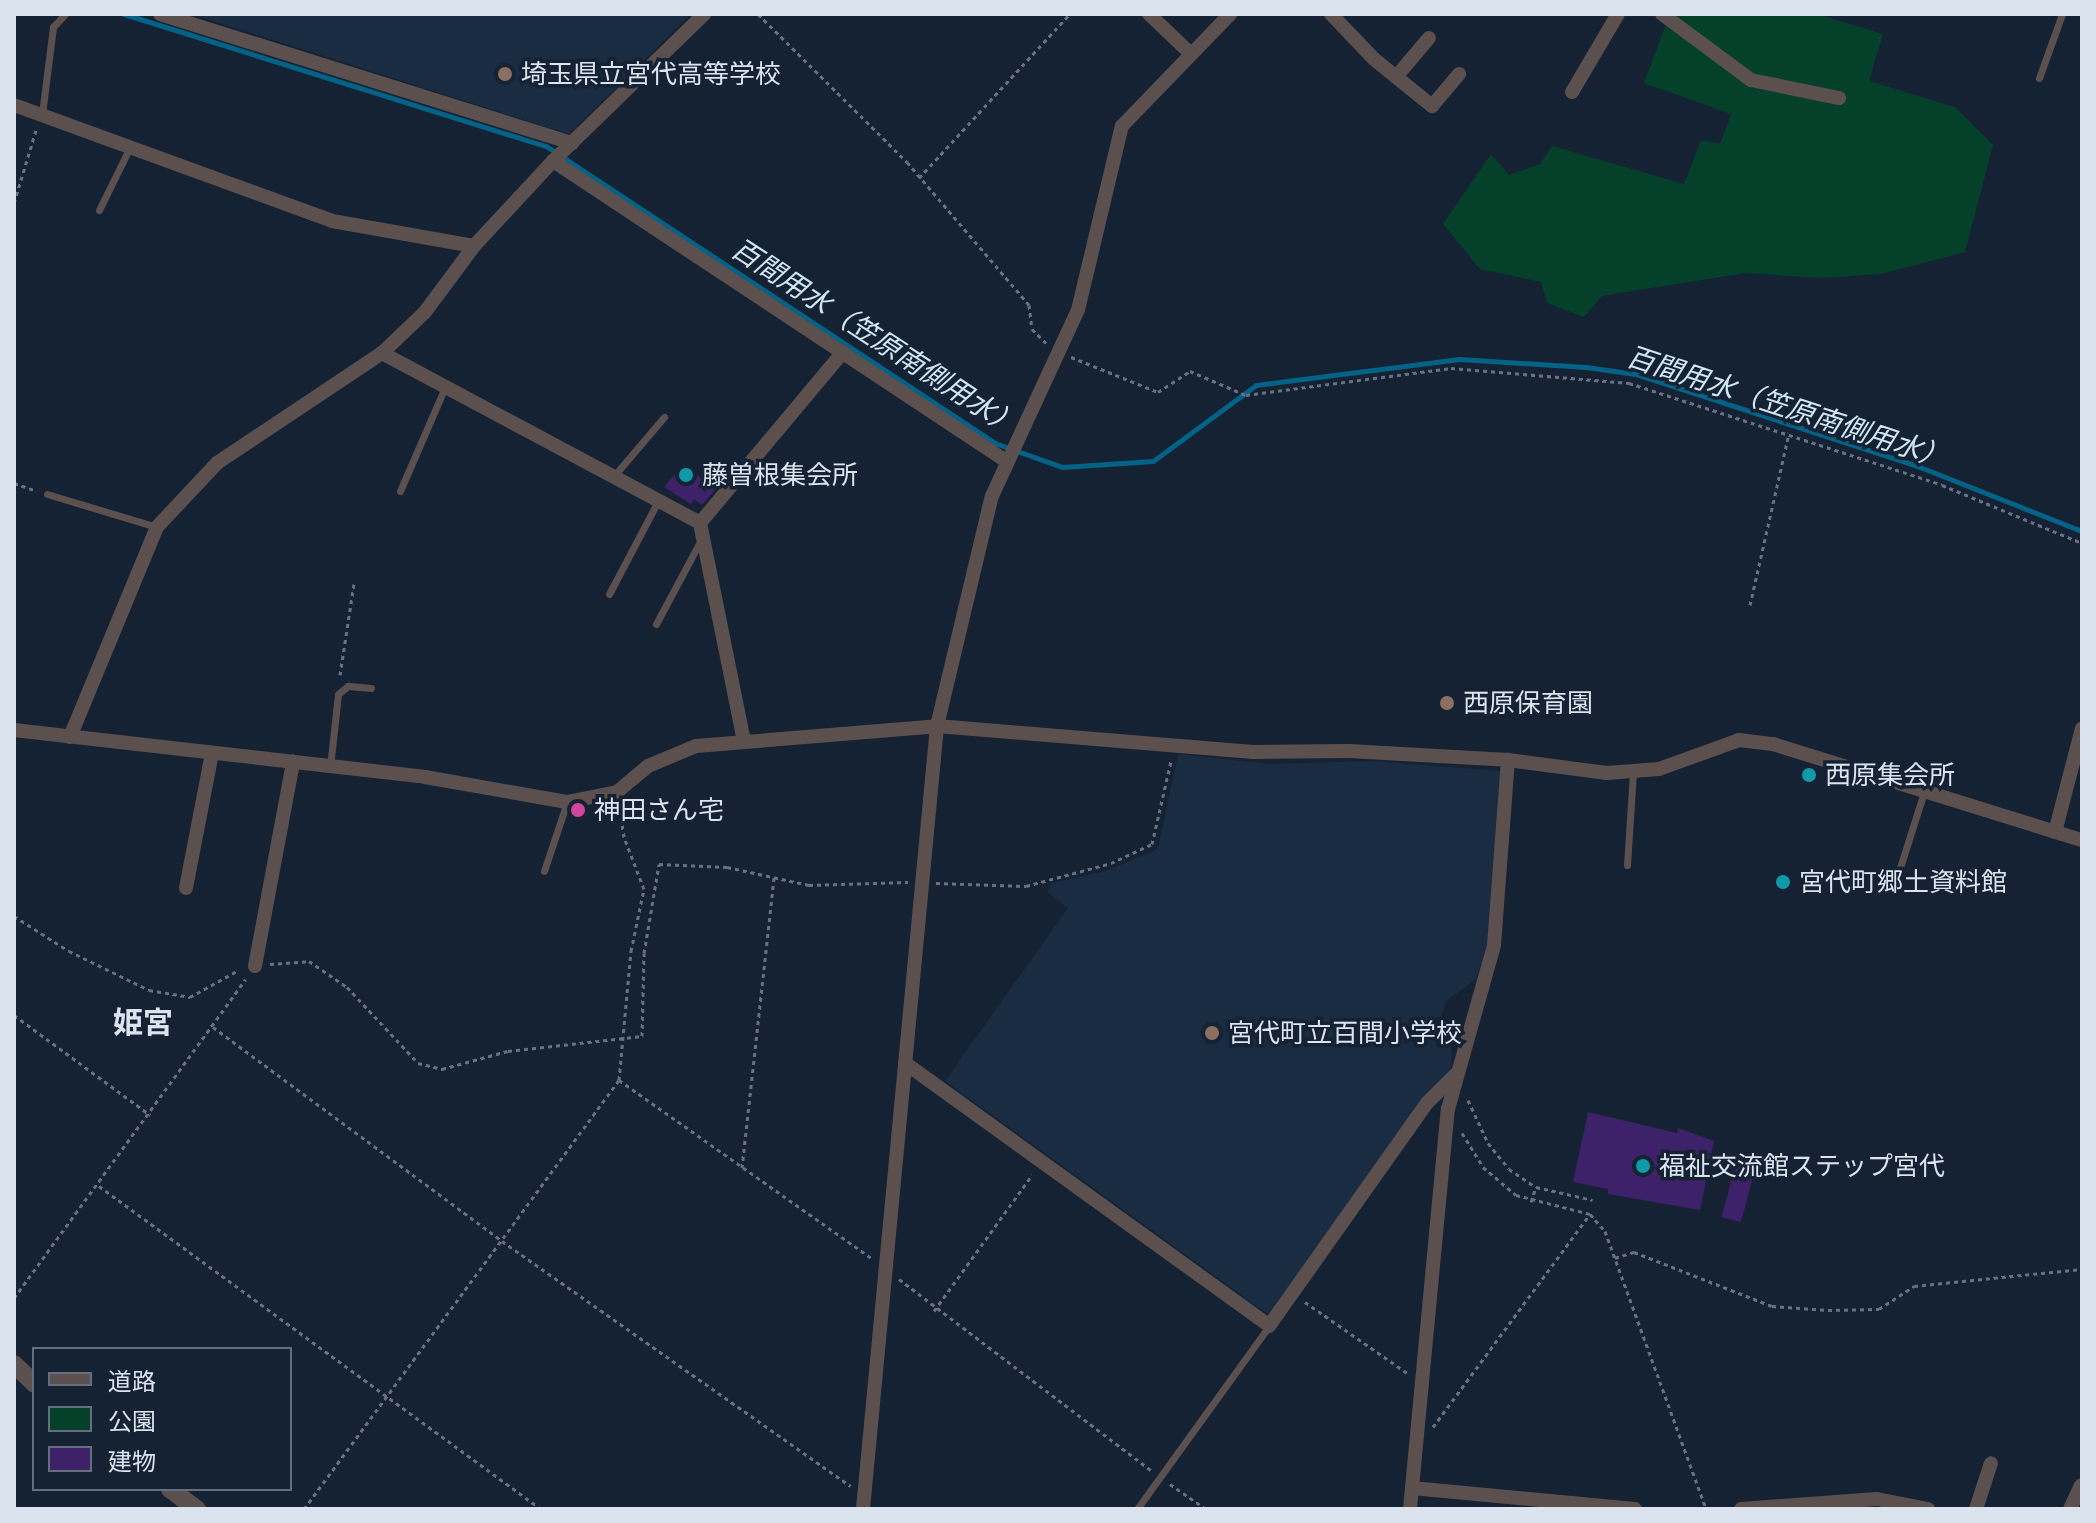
<!DOCTYPE html>
<html>
<head>
<meta charset="utf-8">
<style>
	body { margin:0 }
	#map { position:relative; width:2096px; height:1523px; overflow:hidden; background:#152233; font-family:"Noto Serif","Noto Sans JP",serif }
	div>[style] { position:absolute }
	[style*='--x'] { left:calc(var(--x)*1px); top:calc(var(--y)*1px); width:calc(var(--w)*1px); rotate:calc(var(--a)*1deg) }
	.built>* { inset:0; background:#1a2c42 }
	.green>* { inset:0; background:#05402b }
	.stream>* { height:5px; margin:-2.5px; padding:0 2.5px; transform-origin:2.5px; border-radius:2.5px; background:#036286 }
	.building>* { inset:0; background:#3e2269; transform-origin:0 0 }
	.path>* { height:3px; margin-top:-1.5px; transform-origin:0; background:repeating-linear-gradient(90deg,#677281 0 4px,transparent 0 8px) }
	.service>* { height:7px; margin:-3.5px; padding:0 3.5px; transform-origin:3.5px; border-radius:3.5px; background:#5c504e }
	.minor>* { height:14px; margin:-7px; padding:0 7px; transform-origin:7px; border-radius:7px; background:#5c504e }
	.tertiary>* { height:18px; margin:-9px; padding:0 9px; transform-origin:9px; border-radius:9px; background:#5c504e }
	.dots>* { width:22px; height:22px; translate:-50% -50%; box-sizing:border-box; border:4px solid #152233; border-radius:50% }
	span { translate:-50% -50%; white-space:nowrap; text-align:center; line-height:1.15; -webkit-text-stroke:7px #152233; paint-order:stroke }
	.poi-label { font-size:26px; color:#dae3ee }
	.left { translate:0 -50%; text-align:left }
	.water-label { font-size:28px; color:#d0e6f3; font-style:italic }
	.quarter-label { font-size:30px; color:#dae3ee; font-weight:700 }
	.frame { position:absolute; inset:0; border:16px solid #dae3ee; pointer-events:none }
	.legend { position:absolute; left:32px; top:1347px; width:260px; height:144px; box-sizing:border-box; background:#152233; border:2px solid #646f7e; margin:0; padding:10px 14px; list-style:none; font-size:24px; color:#dae3ee }
	.legend li { display:flex; align-items:center; gap:16px; height:40px }
	.legend b { width:40px; border:2px solid #646f7e }
</style>
</head>
<body>
<div id="map">
	<div class="built">
		<i style="clip-path:polygon(191px 14px,691px 14px,569px 134px)"></i>
		<i style="clip-path:polygon(1178px 754px,1270px 764px,1371px 761px,1500px 771px,1487px 944px,1476px 979px,1446px 1001px,1439px 1023px,1451px 1043px,1452px 1065px,1269px 1315px,945px 1081px,1068px 908px,1047px 892px,1052px 883px,1106px 871px,1158px 849px)"></i>
	</div>
	<div class="green">
		<i style="clip-path:polygon(1682px 14px,1817px 14px,1883px 34px,1869px 81px,1955px 107px,1993px 145px,1965px 252px,1881px 274px,1819px 278px,1745px 273px,1602px 296px,1584px 317px,1547px 303px,1541px 282px,1480px 269px,1443px 224px,1491px 154px,1509px 175px,1540px 164px,1552px 146px,1684px 184px,1701px 140px,1720px 144px,1731px 114px,1644px 83px,1665px 27px)"></i>
	</div>
	<div class="stream">
		<i style="--x:124;--y:14;--w:442;--a:17.4"></i>
		<i style="--x:546;--y:146;--w:538;--a:33.48"></i>
		<i style="--x:995;--y:443;--w:71;--a:19.7"></i>
		<i style="--x:1062;--y:467;--w:91;--a:-3.8"></i>
		<i style="--x:1153;--y:461;--w:128;--a:-36.4"></i>
		<i style="--x:1256;--y:385;--w:205;--a:-7.3"></i>
		<i style="--x:1459;--y:359;--w:127;--a:3.6"></i>
		<i style="--x:1586;--y:367;--w:50;--a:8"></i>
		<i style="--x:1636;--y:374;--w:299;--a:18.1"></i>
		<i style="--x:1920;--y:467;--w:174;--a:21.6"></i>
	</div>
	<div class="building">
		<i style="clip-path:polygon(684px 464px,715px 490px,702px 505px,694px 499px,691px 504px,664px 487px)"></i>
		<i style="clip-path:polygon(1588px 1112px,1677px 1133px,1678px 1128px,1714px 1141px,1700px 1210px,1608px 1194px,1608px 1189px,1573px 1182px)"></i>
		<i style="left:1736px;top:1163px;width:20px;height:56px;rotate:15deg"></i>
	</div>
	<div class="path">
		<i style="--x:758;--y:14;--w:210;--a:44.8"></i>
		<i style="--x:907;--y:162;--w:188;--a:49.5"></i>
		<i style="--x:1029;--y:305;--w:24;--a:83"></i>
		<i style="--x:1032;--y:329;--w:21;--a:45"></i>
		<i style="--x:919;--y:178;--w:223;--a:-47.4"></i>
		<i style="--x:14;--y:203;--w:76;--a:-73.2"></i>
		<i style="--x:1071;--y:357;--w:94;--a:21.9"></i>
		<i style="--x:1158;--y:392;--w:38;--a:-33"></i>
		<i style="--x:1190;--y:371;--w:61;--a:23.2"></i>
		<i style="--x:1246;--y:395;--w:207;--a:-7.5"></i>
		<i style="--x:1451;--y:368;--w:179;--a:4.8"></i>
		<i style="--x:1629;--y:383;--w:329;--a:18"></i>
		<i style="--x:1942;--y:485;--w:152;--a:22.5"></i>
		<i style="--x:14;--y:483;--w:24;--a:19"></i>
		<i style="--x:1750;--y:605;--w:176;--a:-77.2"></i>
		<i style="--x:340;--y:675;--w:92;--a:-81.3"></i>
		<i style="--x:936;--y:883;--w:90;--a:1.9"></i>
		<i style="--x:1026;--y:886;--w:88;--a:-15.1"></i>
		<i style="--x:1111;--y:863;--w:45;--a:-24.9"></i>
		<i style="--x:1152;--y:844;--w:85;--a:-77.1"></i>
		<i style="--x:14;--y:916;--w:65;--a:32.5"></i>
		<i style="--x:69;--y:951;--w:89;--a:26"></i>
		<i style="--x:149;--y:990;--w:42;--a:9.7"></i>
		<i style="--x:190;--y:997;--w:56;--a:-28.9"></i>
		<i style="--x:270;--y:964;--w:39;--a:-4"></i>
		<i style="--x:309;--y:961;--w:46;--a:34.4"></i>
		<i style="--x:347;--y:987;--w:104;--a:46.9"></i>
		<i style="--x:418;--y:1063;--w:25;--a:14"></i>
		<i style="--x:442;--y:1069;--w:68;--a:-15.3"></i>
		<i style="--x:508;--y:1051;--w:135;--a:-6.4"></i>
		<i style="--x:642;--y:1036;--w:83;--a:-88.6"></i>
		<i style="--x:644;--y:953;--w:90;--a:-80.4"></i>
		<i style="--x:659;--y:864;--w:68;--a:2.5"></i>
		<i style="--x:727;--y:867;--w:84;--a:12.4"></i>
		<i style="--x:809;--y:885;--w:99;--a:-1.7"></i>
		<i style="--x:14;--y:1015;--w:169;--a:36.3"></i>
		<i style="--x:213;--y:1027;--w:360;--a:36.5"></i>
		<i style="--x:502;--y:1241;--w:426;--a:35.1"></i>
		<i style="--x:619;--y:1080;--w:309;--a:35.2"></i>
		<i style="--x:1468;--y:1100;--w:47;--a:65.1"></i>
		<i style="--x:1488;--y:1143;--w:33;--a:51"></i>
		<i style="--x:1509;--y:1169;--w:32;--a:34"></i>
		<i style="--x:1536;--y:1187;--w:58;--a:12.8"></i>
		<i style="--x:1462;--y:1133;--w:40;--a:58"></i>
		<i style="--x:1483;--y:1167;--w:43;--a:40.3"></i>
		<i style="--x:1516;--y:1195;--w:76;--a:14.4"></i>
		<i style="--x:1590;--y:1214;--w:23;--a:49"></i>
		<i style="--x:1605;--y:1231;--w:296;--a:70"></i>
		<i style="--x:742;--y:1168;--w:293;--a:-83.7"></i>
		<i style="--x:99;--y:1186;--w:547;--a:36.16"></i>
		<i style="--x:1531;--y:1202;--w:16;--a:-72"></i>
		<i style="--x:1615;--y:1258;--w:20;--a:-18"></i>
		<i style="--x:1634;--y:1252;--w:148;--a:21.4"></i>
		<i style="--x:1772;--y:1306;--w:56;--a:4.1"></i>
		<i style="--x:1828;--y:1310;--w:51;--a:-1.1"></i>
		<i style="--x:1879;--y:1309;--w:42;--a:-33.3"></i>
		<i style="--x:1914;--y:1286;--w:169;--a:-5.8"></i>
		<i style="--x:899;--y:1279;--w:316;--a:37.2"></i>
		<i style="--x:14;--y:1298;--w:394;--a:-54"></i>
		<i style="--x:1305;--y:1302;--w:124;--a:34.8"></i>
		<i style="--x:934;--y:1311;--w:168;--a:-54.2"></i>
		<i style="--x:1433;--y:1427;--w:265;--a:-53.6"></i>
		<i style="--x:1170;--y:1484;--w:44;--a:34.8"></i>
		<i style="--x:304;--y:1509;--w:532;--a:-53.71"></i>
		<i style="--x:619;--y:1080;--w:130;--a:-84.7"></i>
		<i style="--x:631;--y:951;--w:63;--a:-78.2"></i>
		<i style="--x:644;--y:889;--w:56;--a:-111"></i>
		<i style="--x:624;--y:837;--w:30;--a:-99"></i>
	</div>
	<div class="service">
		<i style="--x:2039;--y:78;--w:68;--a:-70.2"></i>
		<i style="--x:42;--y:114;--w:88;--a:-82.8"></i>
		<i style="--x:53;--y:27;--w:18;--a:-47"></i>
		<i style="--x:99;--y:210;--w:70;--a:-63.8"></i>
		<i style="--x:613;--y:477;--w:79;--a:-49.6"></i>
		<i style="--x:400;--y:491;--w:113;--a:-66.6"></i>
		<i style="--x:47;--y:494;--w:115;--a:16.7"></i>
		<i style="--x:609;--y:594;--w:105;--a:-62.2"></i>
		<i style="--x:656;--y:624;--w:98;--a:-61.9"></i>
		<i style="--x:330;--y:767;--w:73;--a:-83.7"></i>
		<i style="--x:338;--y:694;--w:13;--a:-39"></i>
		<i style="--x:348;--y:686;--w:23;--a:5"></i>
		<i style="--x:1627;--y:865;--w:94;--a:-86.3"></i>
		<i style="--x:544;--y:871;--w:73;--a:-71.6"></i>
		<i style="--x:1897;--y:877;--w:89;--a:-72.4"></i>
		<i style="--x:1137;--y:1509;--w:226;--a:-54.2"></i>
	</div>
	<div class="minor">
		<i style="--x:160;--y:14;--w:432;--a:17.4"></i>
		<i style="--x:1149;--y:14;--w:58;--a:43.6"></i>
		<i style="--x:1331;--y:14;--w:62;--a:46.3"></i>
		<i style="--x:1374;--y:59;--w:75;--a:39"></i>
		<i style="--x:1432;--y:106;--w:42;--a:-49.8"></i>
		<i style="--x:1662;--y:14;--w:111;--a:36.6"></i>
		<i style="--x:1751;--y:80;--w:90;--a:11.6"></i>
		<i style="--x:1396;--y:77;--w:51;--a:-49.8"></i>
		<i style="--x:1572;--y:92;--w:91;--a:-59.5"></i>
		<i style="--x:14;--y:105;--w:338;--a:20"></i>
		<i style="--x:332;--y:221;--w:144;--a:10"></i>
		<i style="--x:553;--y:161;--w:543;--a:33.51"></i>
		<i style="--x:382;--y:353;--w:361;--a:28.1"></i>
		<i style="--x:700;--y:523;--w:222;--a:78.6"></i>
		<i style="--x:700;--y:523;--w:223;--a:-50.1"></i>
		<i style="--x:14;--y:730;--w:414;--a:6.5"></i>
		<i style="--x:425;--y:777;--w:144;--a:10"></i>
		<i style="--x:567;--y:802;--w:51;--a:-11.3"></i>
		<i style="--x:617;--y:792;--w:40;--a:-40"></i>
		<i style="--x:648;--y:766;--w:52;--a:-22.6"></i>
		<i style="--x:696;--y:746;--w:242;--a:-4.7"></i>
		<i style="--x:937;--y:726;--w:317;--a:4.7"></i>
		<i style="--x:1253;--y:752;--w:96;--a:-0.6"></i>
		<i style="--x:1349;--y:751;--w:159;--a:3.2"></i>
		<i style="--x:1508;--y:760;--w:100;--a:7.5"></i>
		<i style="--x:1607;--y:773;--w:52;--a:-4.4"></i>
		<i style="--x:1659;--y:769;--w:85;--a:-19.9"></i>
		<i style="--x:1739;--y:740;--w:34;--a:7"></i>
		<i style="--x:1773;--y:744;--w:324;--a:17.3"></i>
		<i style="--x:70;--y:737;--w:227;--a:-67.5"></i>
		<i style="--x:157;--y:527;--w:88;--a:-46.8"></i>
		<i style="--x:217;--y:463;--w:198;--a:-33.7"></i>
		<i style="--x:382;--y:353;--w:59;--a:-43.6"></i>
		<i style="--x:425;--y:312;--w:82;--a:-53.4"></i>
		<i style="--x:474;--y:246;--w:116;--a:-47.1"></i>
		<i style="--x:553;--y:161;--w:211;--a:-44.2"></i>
		<i style="--x:2055;--y:832;--w:107;--a:-75.4"></i>
		<i style="--x:186;--y:888;--w:137;--a:-79.1"></i>
		<i style="--x:255;--y:966;--w:208;--a:-79.4"></i>
		<i style="--x:905;--y:1063;--w:449;--a:35.8"></i>
		<i style="--x:1269;--y:1326;--w:273;--a:-54.7"></i>
		<i style="--x:1427;--y:1103;--w:40;--a:-45"></i>
		<i style="--x:1412;--y:1488;--w:224;--a:5.4"></i>
		<i style="--x:863;--y:1509;--w:786;--a:-84.6"></i>
		<i style="--x:937;--y:726;--w:236;--a:-76.6"></i>
		<i style="--x:992;--y:496;--w:205;--a:-65.2"></i>
		<i style="--x:1078;--y:310;--w:189;--a:-76.6"></i>
		<i style="--x:1122;--y:126;--w:156;--a:-46"></i>
		<i style="--x:1410;--y:1509;--w:402;--a:-84.6"></i>
		<i style="--x:1448;--y:1109;--w:170;--a:-74.3"></i>
		<i style="--x:1494;--y:945;--w:186;--a:-85.7"></i>
		<i style="--x:1741;--y:1509;--w:136;--a:-4.2"></i>
		<i style="--x:1877;--y:1499;--w:52;--a:11.1"></i>
		<i style="--x:1976;--y:1509;--w:48;--a:-71.9"></i>
		<i style="--x:2070;--y:1509;--w:26;--a:-65"></i>
	</div>
	<div class="tertiary">
		<i style="--x:14;--y:1364;--w:28;--a:44"></i>
		<i style="--x:170;--y:1489;--w:34;--a:37"></i>
	</div>
	<div class="dots">
		<i style="left:505px;top:74px;background:#8d6e63"></i>
		<i style="left:686px;top:475px;background:#0f9aa8"></i>
		<i style="left:1447px;top:703px;background:#8d6e63"></i>
		<i style="left:1809px;top:775px;background:#0f9aa8"></i>
		<i style="left:578px;top:810px;background:#d1479c"></i>
		<i style="left:1783px;top:882px;background:#0f9aa8"></i>
		<i style="left:1212px;top:1033px;background:#8d6e63"></i>
		<i style="left:1643px;top:1166px;background:#0f9aa8"></i>
	</div>
	<div class="poi-label">
		<span class="left" style="left:521px;top:74px">埼玉県立宮代高等学校</span>
		<span class="left" style="left:702px;top:475px">藤曽根集会所</span>
		<span class="left" style="left:1463px;top:703px">西原保育園</span>
		<span class="left" style="left:1825px;top:775px">西原集会所</span>
		<span class="left" style="left:594px;top:810px">神田さん宅</span>
		<span class="left" style="left:1799px;top:882px">宮代町郷土資料館</span>
		<span class="left" style="left:1228px;top:1033px">宮代町立百間小学校</span>
		<span class="left" style="left:1659px;top:1166px">福祉交流館ステップ宮代</span>
	</div>
	<div class="water-label">
		<span style="left:876px;top:336px;rotate:33deg">百間用水（笠原南側用水）</span>
		<span style="left:1788px;top:406px;rotate:18deg">百間用水（笠原南側用水）</span>
	</div>
	<div class="quarter-label">
		<span style="left:143px;top:1022px">姫宮</span>
	</div>
	<div class="frame"></div>
	<ul class="legend">
	<li><b style="height:10px;background:#5c504e"></b>道路</li>
	<li><b style="height:22px;background:#05402b"></b>公園</li>
	<li><b style="height:22px;background:#3e2269"></b>建物</li>
	</ul>
</div>
</body>
</html>
